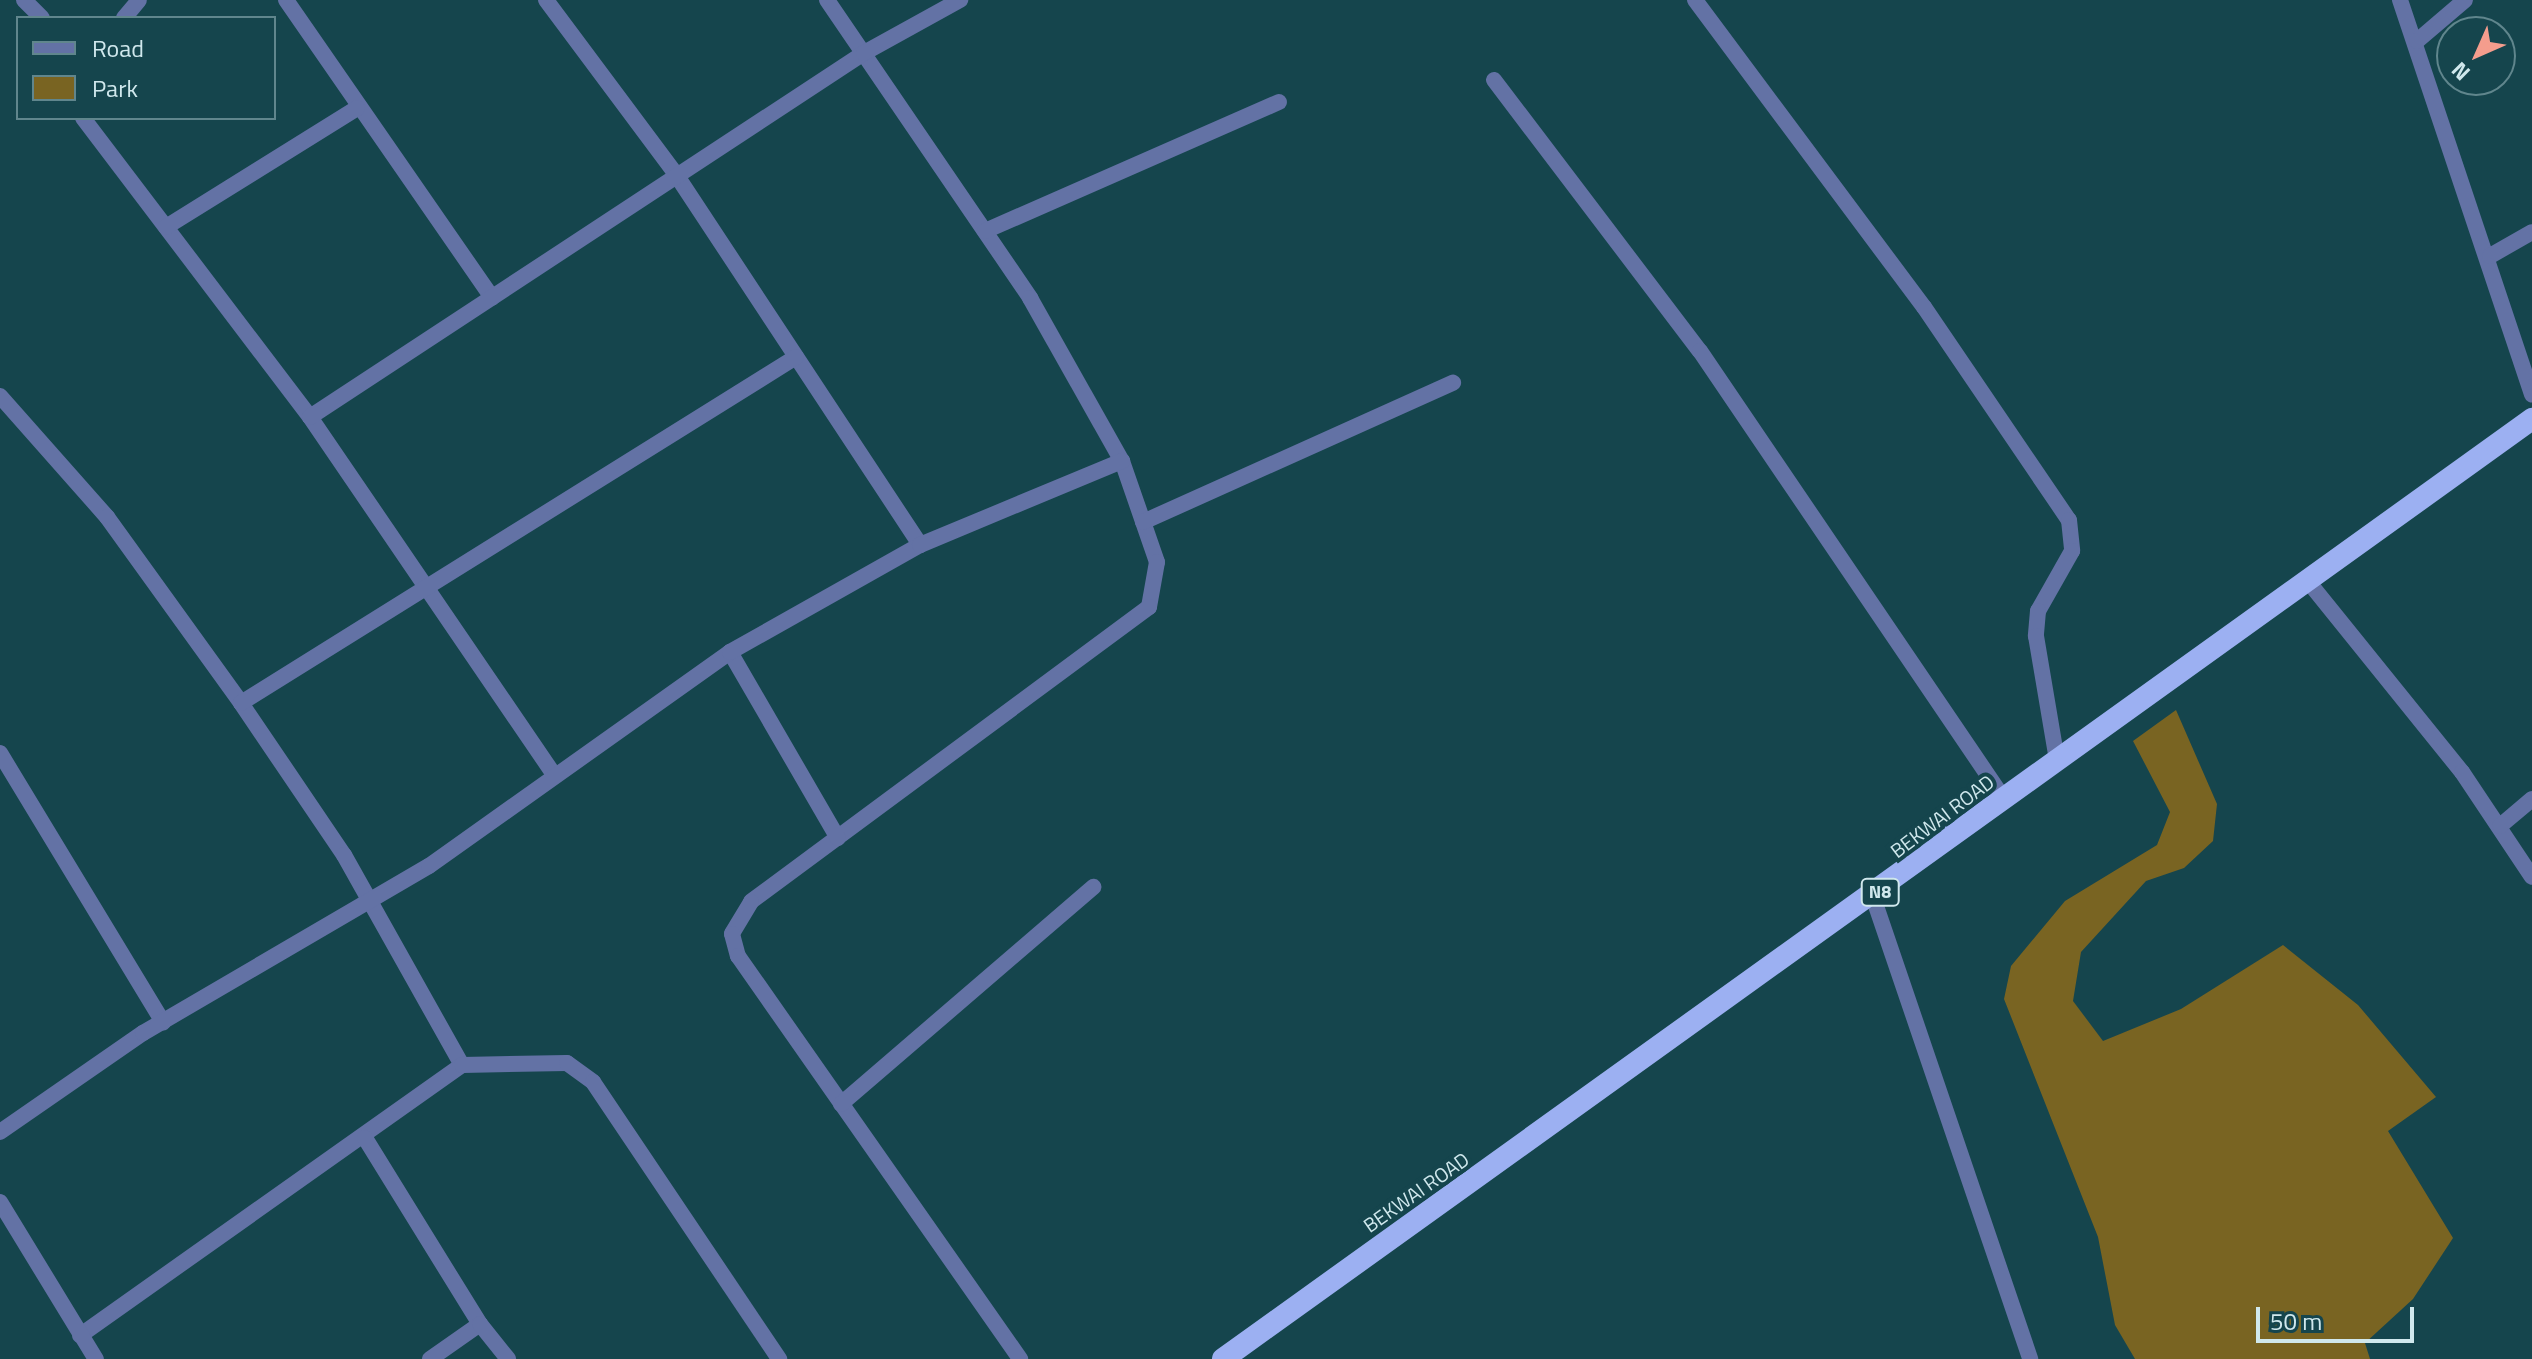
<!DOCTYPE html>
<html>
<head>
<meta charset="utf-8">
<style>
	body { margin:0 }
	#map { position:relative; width:2532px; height:1359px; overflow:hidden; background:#15454d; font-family:"Titillium Web",sans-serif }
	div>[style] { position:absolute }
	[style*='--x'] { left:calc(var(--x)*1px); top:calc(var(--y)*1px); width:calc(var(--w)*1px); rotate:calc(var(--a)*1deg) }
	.green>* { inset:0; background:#796422 }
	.minor>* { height:16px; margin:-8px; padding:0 8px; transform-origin:8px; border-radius:8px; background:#6372a5 }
	.trunk>* { height:22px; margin:-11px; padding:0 11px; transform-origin:11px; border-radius:11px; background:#9cb0f2 }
	span { translate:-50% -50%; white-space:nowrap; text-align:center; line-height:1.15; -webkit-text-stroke:8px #15454d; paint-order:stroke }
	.shield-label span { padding:2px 6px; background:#15454d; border:2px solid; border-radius:6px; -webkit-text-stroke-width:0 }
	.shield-label { font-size:18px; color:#d0e8ed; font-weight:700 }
	.street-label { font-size:20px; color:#d0e8ed }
	.legend { position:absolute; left:16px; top:16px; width:260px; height:104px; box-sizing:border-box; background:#15454d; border:2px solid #60868d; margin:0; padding:10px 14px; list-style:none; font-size:24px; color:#d0e8ed }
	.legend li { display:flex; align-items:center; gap:16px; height:40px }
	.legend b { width:40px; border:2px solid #60868d }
	.north { position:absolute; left:2436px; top:16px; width:80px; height:80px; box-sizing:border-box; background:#15454d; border:2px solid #60868d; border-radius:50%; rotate:225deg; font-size:22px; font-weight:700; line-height:32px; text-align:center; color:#d0e8ed }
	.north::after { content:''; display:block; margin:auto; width:28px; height:36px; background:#f49d8d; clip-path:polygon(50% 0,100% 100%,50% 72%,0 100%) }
	.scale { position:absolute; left:2256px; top:1307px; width:158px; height:36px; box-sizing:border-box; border:4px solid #d0e8ed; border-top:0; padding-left:10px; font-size:24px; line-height:28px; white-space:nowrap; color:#d0e8ed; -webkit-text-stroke:6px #15454d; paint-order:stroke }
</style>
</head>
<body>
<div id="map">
	<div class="green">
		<i style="clip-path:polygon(2176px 710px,2217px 804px,2213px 841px,2184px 868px,2146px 881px,2081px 952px,2073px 1001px,2103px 1041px,2181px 1009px,2283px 945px,2358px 1005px,2436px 1097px,2388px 1131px,2453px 1238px,2413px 1299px,2365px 1343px,2370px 1359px,2135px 1359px,2115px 1325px,2098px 1237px,2004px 999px,2011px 966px,2065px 901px,2157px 845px,2170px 812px,2133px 741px)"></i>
	</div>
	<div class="minor">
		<i style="--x:24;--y:0;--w:25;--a:45"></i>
		<i style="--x:286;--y:0;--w:362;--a:55.3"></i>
		<i style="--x:546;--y:0;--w:219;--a:53.3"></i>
		<i style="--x:677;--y:176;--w:442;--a:56.6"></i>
		<i style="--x:827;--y:0;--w:361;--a:55.7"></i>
		<i style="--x:1030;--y:298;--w:187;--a:60.6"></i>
		<i style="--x:1122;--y:461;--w:107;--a:70.9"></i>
		<i style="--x:1157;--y:562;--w:46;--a:100.1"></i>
		<i style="--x:1149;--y:607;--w:495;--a:143.5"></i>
		<i style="--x:751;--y:902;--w:37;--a:121"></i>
		<i style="--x:732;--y:934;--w:23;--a:75"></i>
		<i style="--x:738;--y:956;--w:492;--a:55"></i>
		<i style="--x:1695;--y:0;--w:383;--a:53.3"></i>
		<i style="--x:1924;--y:307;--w:258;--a:55.8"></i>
		<i style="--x:2069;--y:520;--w:31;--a:84"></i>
		<i style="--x:2072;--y:551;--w:69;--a:119.5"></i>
		<i style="--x:2038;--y:611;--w:25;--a:95"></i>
		<i style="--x:2036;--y:636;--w:126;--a:80.4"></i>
		<i style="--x:2400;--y:0;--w:416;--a:71.5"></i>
		<i style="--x:124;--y:18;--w:23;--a:-50"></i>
		<i style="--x:2417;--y:41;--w:63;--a:-40.5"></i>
		<i style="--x:1494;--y:80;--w:340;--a:52.8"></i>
		<i style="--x:1700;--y:351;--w:541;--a:55.84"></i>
		<i style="--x:83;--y:118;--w:375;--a:52.8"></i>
		<i style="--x:310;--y:417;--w:433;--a:55.7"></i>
		<i style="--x:166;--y:227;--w:225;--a:-31.9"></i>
		<i style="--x:985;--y:231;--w:321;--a:-23.7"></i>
		<i style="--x:2490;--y:256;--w:48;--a:-29.7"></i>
		<i style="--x:0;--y:396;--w:162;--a:48.5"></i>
		<i style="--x:107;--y:517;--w:229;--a:54.2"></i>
		<i style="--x:241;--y:703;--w:184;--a:55.9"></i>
		<i style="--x:344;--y:855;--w:241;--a:60.7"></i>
		<i style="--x:462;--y:1065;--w:468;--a:144.7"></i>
		<i style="--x:310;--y:417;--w:663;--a:-33.31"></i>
		<i style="--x:864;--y:53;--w:110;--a:-28.9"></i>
		<i style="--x:1143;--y:522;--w:340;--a:-24.2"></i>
		<i style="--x:2307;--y:580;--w:247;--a:51.1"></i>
		<i style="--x:2462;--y:772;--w:126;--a:56.3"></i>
		<i style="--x:730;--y:652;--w:215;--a:59.9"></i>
		<i style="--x:241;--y:703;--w:654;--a:-31.94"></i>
		<i style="--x:0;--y:753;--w:315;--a:58.8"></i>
		<i style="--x:2500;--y:826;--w:42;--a:-40.2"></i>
		<i style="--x:1873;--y:897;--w:488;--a:71.2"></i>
		<i style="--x:462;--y:1065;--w:105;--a:-1.1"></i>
		<i style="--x:567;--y:1063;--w:32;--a:36"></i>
		<i style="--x:593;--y:1082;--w:334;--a:56.1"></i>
		<i style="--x:841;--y:1104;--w:333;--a:-40.7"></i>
		<i style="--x:0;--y:1132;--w:174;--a:-34.7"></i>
		<i style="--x:143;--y:1033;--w:331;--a:-30.3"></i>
		<i style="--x:429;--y:866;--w:369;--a:-35.4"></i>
		<i style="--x:730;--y:652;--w:218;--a:-29.4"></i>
		<i style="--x:920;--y:545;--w:219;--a:-22.6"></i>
		<i style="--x:365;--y:1138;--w:219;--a:58.3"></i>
		<i style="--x:480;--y:1324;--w:61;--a:145"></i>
		<i style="--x:0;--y:1202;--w:184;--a:58.6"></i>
		<i style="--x:480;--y:1324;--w:45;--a:51.3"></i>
	</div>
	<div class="trunk">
		<i style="--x:1223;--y:1359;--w:1612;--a:-35.68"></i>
	</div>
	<div class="shield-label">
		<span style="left:1880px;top:892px">N8</span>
	</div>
	<div class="street-label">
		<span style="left:1942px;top:816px;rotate:-37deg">BEKWAI ROAD</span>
		<span style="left:1416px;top:1192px;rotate:-35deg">BEKWAI ROAD</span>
	</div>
	<ul class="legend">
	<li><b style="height:10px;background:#6372a5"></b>Road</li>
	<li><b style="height:22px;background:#796422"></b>Park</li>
	</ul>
	<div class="north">N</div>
	<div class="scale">50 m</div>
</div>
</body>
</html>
